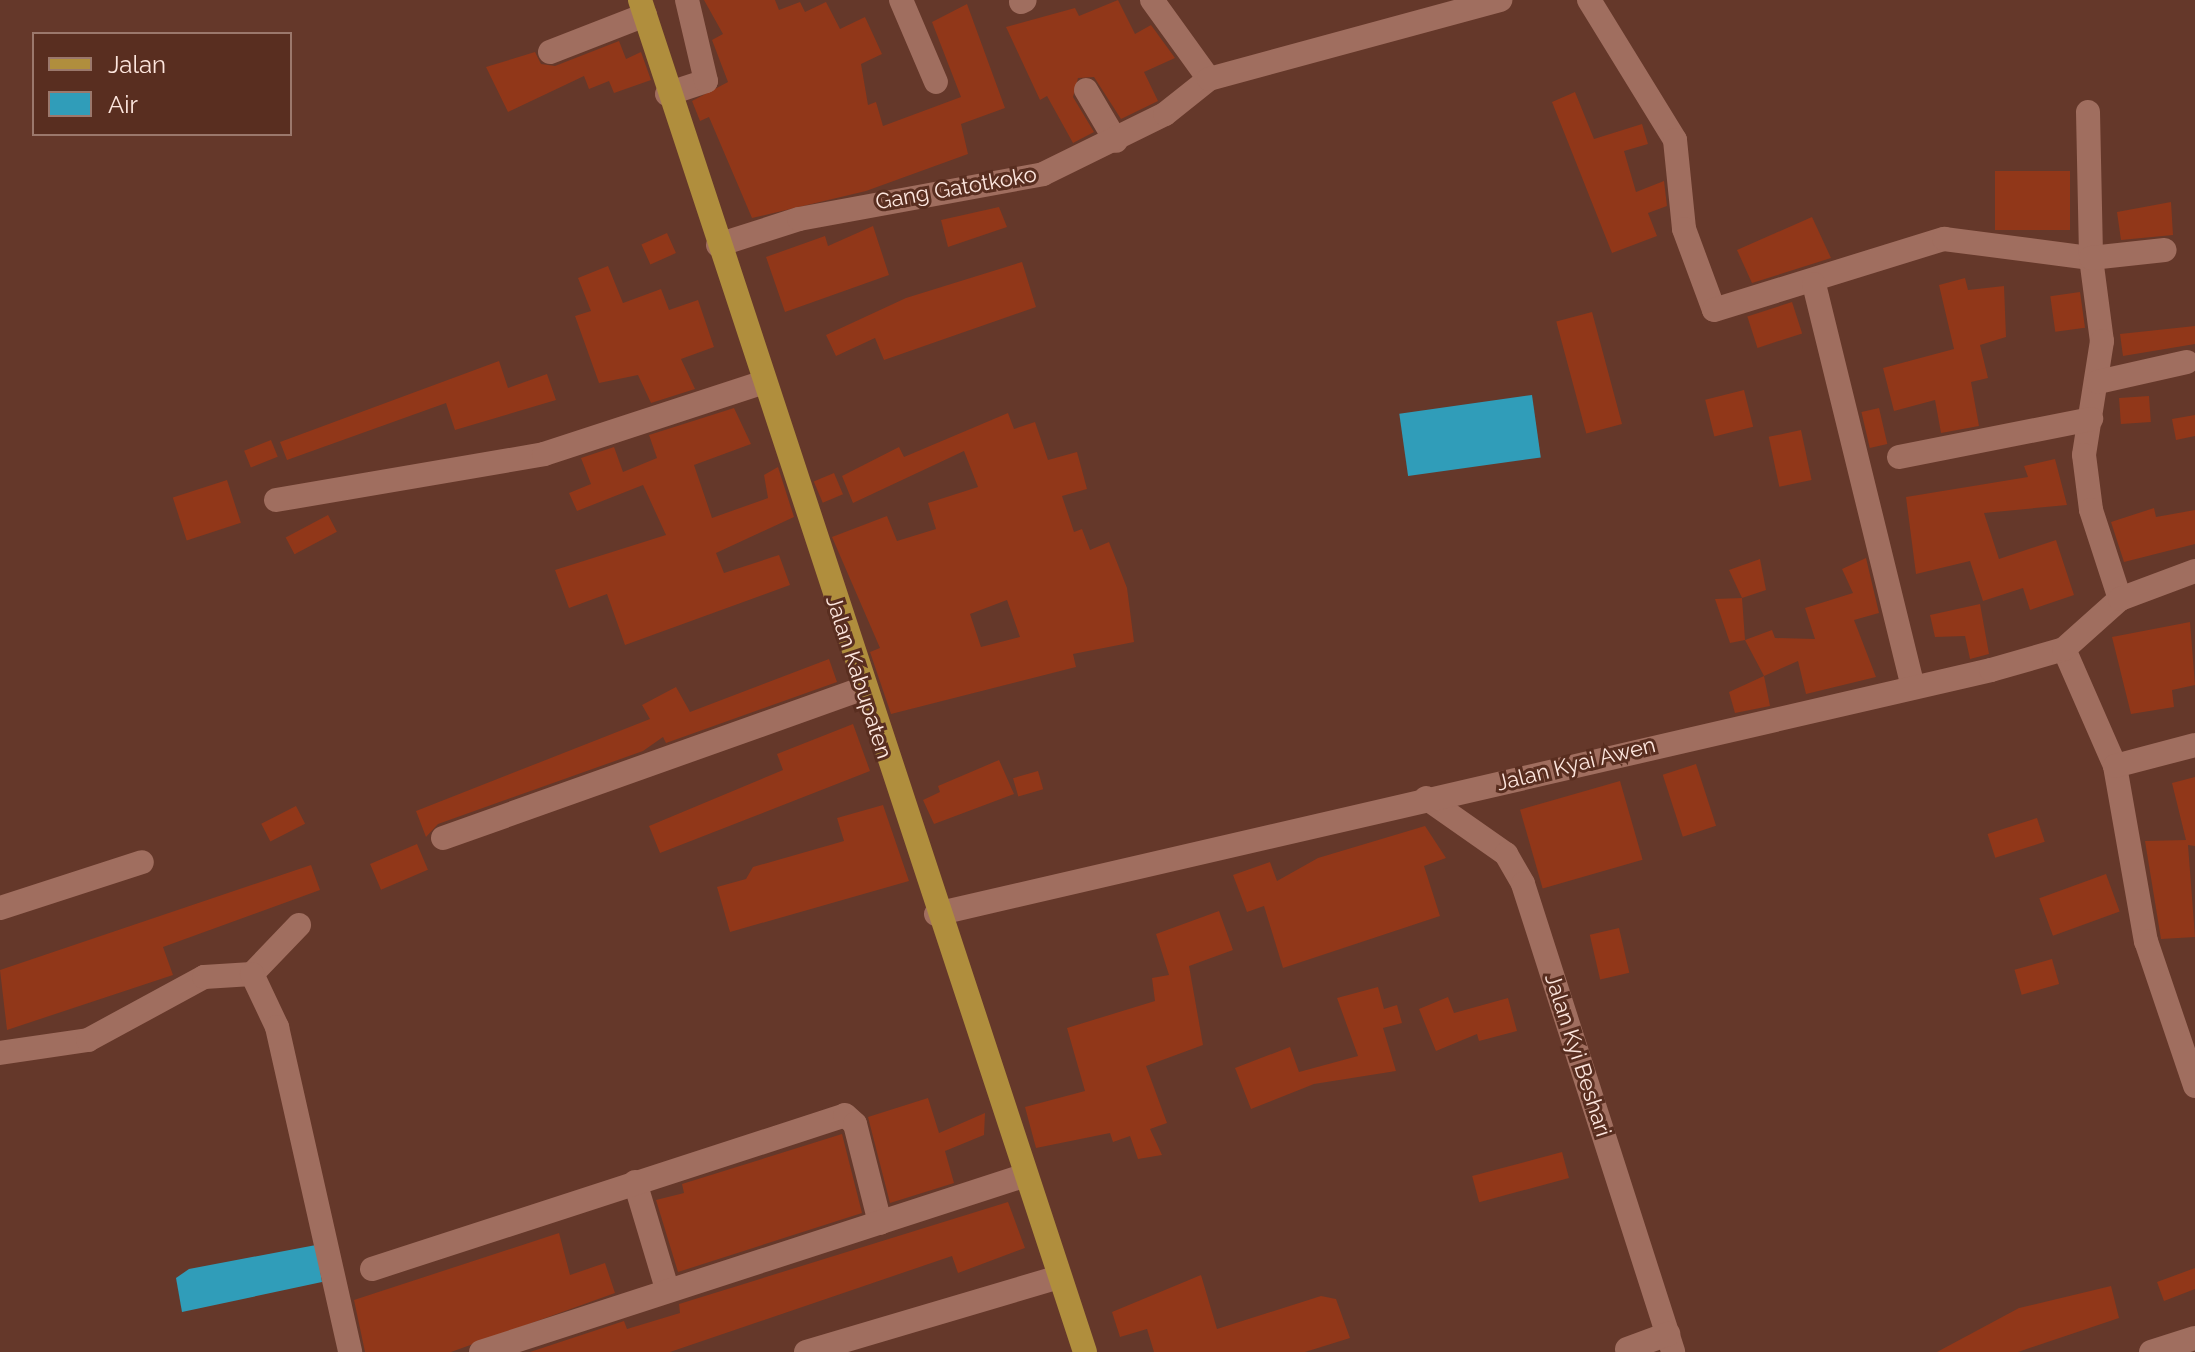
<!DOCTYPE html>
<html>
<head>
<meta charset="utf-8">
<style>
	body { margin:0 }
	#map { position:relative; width:2195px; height:1352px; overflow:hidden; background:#65382a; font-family:Raleway,sans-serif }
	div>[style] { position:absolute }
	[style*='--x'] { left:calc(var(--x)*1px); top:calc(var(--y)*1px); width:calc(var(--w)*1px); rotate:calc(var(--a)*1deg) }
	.water>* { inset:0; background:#309db9; transform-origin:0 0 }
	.building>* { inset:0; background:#913719; transform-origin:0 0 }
	.minor>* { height:24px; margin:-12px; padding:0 12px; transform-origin:12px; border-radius:12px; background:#a06e5f }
	.major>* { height:24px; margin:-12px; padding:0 12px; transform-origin:12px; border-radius:12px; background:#b08e3d }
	span { translate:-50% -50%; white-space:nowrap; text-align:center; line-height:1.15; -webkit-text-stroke:6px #592e20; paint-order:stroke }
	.street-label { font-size:22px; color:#fde6de }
	.legend { position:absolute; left:32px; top:32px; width:260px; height:104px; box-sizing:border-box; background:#592e20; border:2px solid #9b786c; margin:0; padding:10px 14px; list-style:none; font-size:24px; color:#fde6de }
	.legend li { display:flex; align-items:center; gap:16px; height:40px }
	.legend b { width:40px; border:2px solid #9b786c }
</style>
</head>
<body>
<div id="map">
	<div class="water">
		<i style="left:1532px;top:395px;width:63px;height:134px;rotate:82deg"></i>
		<i style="clip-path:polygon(316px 1245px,322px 1282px,182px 1312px,176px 1278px,189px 1269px)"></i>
	</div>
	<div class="building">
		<i style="clip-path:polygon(704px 0,775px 0,779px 10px,800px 2px,805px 12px,826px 2px,840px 29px,865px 17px,882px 54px,861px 64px,868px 105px,876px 102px,883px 126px,961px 97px,932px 22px,967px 4px,1005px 108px,961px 124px,968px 154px,866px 191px,752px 218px,709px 117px,700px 121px,692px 101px,728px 82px,712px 40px,723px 34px)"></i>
		<i style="clip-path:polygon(1118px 0,1135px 34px,1151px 25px,1175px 58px,1144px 72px,1158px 101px,1121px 119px,1094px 77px,1078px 78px,1073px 97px,1094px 132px,1073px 143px,1047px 96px,1040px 100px,1006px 27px,1075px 8px,1079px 16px)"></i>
		<i style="clip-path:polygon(619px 41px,626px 59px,641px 52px,651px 80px,614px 93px,609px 81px,589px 89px,584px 76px,508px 112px,486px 67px,535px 52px,541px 64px,555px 66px)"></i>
		<i style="clip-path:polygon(1575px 92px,1594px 139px,1642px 124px,1648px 144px,1624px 151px,1636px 192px,1664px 181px,1667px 206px,1648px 213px,1657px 236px,1612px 253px,1552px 102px)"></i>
		<i style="left:1995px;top:171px;width:75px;height:59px"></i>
		<i style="clip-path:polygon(2171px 202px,2173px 235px,2121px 240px,2117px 212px)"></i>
		<i style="clip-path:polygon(999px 207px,1007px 227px,948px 247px,941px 220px)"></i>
		<i style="clip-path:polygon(1812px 217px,1831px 258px,1752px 283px,1737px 250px)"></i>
		<i style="clip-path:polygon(873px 226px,889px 275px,785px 312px,766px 257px,825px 236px,828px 246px)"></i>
		<i style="left:667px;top:233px;width:22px;height:28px;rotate:66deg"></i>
		<i style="clip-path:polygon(1022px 262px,1036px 307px,884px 360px,875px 338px,836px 356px,826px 335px,906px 298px)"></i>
		<i style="clip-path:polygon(608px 266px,623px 303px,661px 289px,669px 310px,698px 300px,714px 347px,681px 359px,695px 389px,651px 403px,638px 375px,599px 383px,575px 316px,591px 311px,578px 278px)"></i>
		<i style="clip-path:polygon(1965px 278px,1968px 290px,2004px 286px,2006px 337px,1980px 345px,1988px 378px,1971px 382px,1979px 426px,1941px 433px,1935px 400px,1894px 411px,1883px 368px,1954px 349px,1939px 285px)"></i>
		<i style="left:2080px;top:292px;width:36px;height:30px;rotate:82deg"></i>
		<i style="left:1792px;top:302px;width:33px;height:47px;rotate:72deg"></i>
		<i style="left:1592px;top:312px;width:116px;height:37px;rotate:75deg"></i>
		<i style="clip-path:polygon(2195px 326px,2195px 344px,2123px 356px,2120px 334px)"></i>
		<i style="clip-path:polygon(499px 361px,508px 388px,547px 374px,556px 400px,455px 430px,446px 403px,287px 460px,280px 442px)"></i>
		<i style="left:1744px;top:390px;width:38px;height:40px;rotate:76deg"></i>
		<i style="left:2149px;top:396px;width:26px;height:30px;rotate:86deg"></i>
		<i style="clip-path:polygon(734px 408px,751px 444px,694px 465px,712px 518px,768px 498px,764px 475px,778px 467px,794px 517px,716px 553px,724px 573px,779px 555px,790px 585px,625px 645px,607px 594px,569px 608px,555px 570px,666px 535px,643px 485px,577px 511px,569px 493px,591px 484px,581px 458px,614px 447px,623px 472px,657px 458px,649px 435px)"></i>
		<i style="left:1879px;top:408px;width:37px;height:18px;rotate:77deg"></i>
		<i style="clip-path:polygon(evenodd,1008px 413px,1014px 429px,1035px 422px,1048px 460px,1077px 452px,1087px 489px,1062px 496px,1074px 532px,1082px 529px,1090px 550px,1109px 542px,1127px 588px,1134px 642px,1073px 654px,1076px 667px,891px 714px,870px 652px,880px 648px,832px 537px,887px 516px,897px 541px,936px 529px,928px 503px,978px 487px,964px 451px,853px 503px,842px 476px,899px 447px,904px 457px,1008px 413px,1007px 600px,1020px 637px,981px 647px,970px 614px,1007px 600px)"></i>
		<i style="clip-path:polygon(2195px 415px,2195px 436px,2176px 440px,2172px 419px)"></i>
		<i style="left:1801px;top:430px;width:51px;height:33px;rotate:78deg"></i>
		<i style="left:271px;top:440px;width:18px;height:29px;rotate:68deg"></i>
		<i style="clip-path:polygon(2055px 459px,2067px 505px,1984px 513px,1999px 559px,2056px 540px,2074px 595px,2030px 610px,2023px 588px,1983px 601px,1970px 561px,1916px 574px,1906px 497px,2028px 477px,2024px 466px)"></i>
		<i style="left:834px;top:473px;width:23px;height:22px;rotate:67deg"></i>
		<i style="left:227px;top:480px;width:45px;height:57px;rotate:72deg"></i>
		<i style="clip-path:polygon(2154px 508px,2156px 517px,2195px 510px,2195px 544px,2124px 562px,2111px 522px)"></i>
		<i style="left:328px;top:515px;width:19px;height:48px;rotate:62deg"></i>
		<i style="clip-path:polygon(1866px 558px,1879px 613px,1854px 620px,1876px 677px,1806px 694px,1798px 661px,1764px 676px,1745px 640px,1772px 630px,1775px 638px,1815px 639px,1805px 608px,1853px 593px,1842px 569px)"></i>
		<i style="clip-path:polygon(1760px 559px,1766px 590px,1742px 598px,1729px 570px)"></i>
		<i style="clip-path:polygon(1742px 598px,1745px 640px,1730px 643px,1715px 599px)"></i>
		<i style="clip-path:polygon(1980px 604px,1989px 654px,1970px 659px,1965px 636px,1935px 637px,1930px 615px)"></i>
		<i style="clip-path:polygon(2190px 622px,2195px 685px,2172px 690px,2174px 707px,2131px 714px,2112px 637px)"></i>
		<i style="clip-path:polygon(829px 659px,837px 682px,666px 743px,663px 737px,643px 751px,438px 824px,426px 837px,416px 811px,650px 719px,642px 705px,676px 687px,690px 712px)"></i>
		<i style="clip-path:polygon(1764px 676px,1770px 706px,1735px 713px,1729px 692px)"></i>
		<i style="clip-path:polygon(853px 724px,870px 771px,660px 853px,649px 826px,783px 770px,777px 754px)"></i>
		<i style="clip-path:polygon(999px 760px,1014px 794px,934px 824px,923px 800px,940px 792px,938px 786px)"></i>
		<i style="left:1696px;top:764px;width:65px;height:35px;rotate:72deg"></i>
		<i style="left:1038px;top:771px;width:19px;height:26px;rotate:74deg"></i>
		<i style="clip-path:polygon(2195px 777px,2195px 846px,2188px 845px,2195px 937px,2161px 939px,2145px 841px,2186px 840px,2172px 783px)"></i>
		<i style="left:1620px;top:781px;width:82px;height:104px;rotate:74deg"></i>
		<i style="clip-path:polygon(883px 805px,909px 881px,730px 932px,717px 887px,746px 879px,753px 867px,844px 841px,837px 818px)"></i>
		<i style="left:296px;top:806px;width:20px;height:39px;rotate:63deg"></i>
		<i style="left:2037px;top:818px;width:25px;height:52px;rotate:72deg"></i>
		<i style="clip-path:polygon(1425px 826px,1446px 858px,1424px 866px,1440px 916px,1283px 968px,1264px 906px,1247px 912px,1233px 875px,1270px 862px,1277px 881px,1318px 858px)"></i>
		<i style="left:417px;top:844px;width:28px;height:51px;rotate:67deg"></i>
		<i style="clip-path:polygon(311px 865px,320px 890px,163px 947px,173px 975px,7px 1030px,0 970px)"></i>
		<i style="left:2106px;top:874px;width:40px;height:71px;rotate:70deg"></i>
		<i style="clip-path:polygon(1219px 911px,1233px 950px,1189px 966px,1203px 1045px,1146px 1066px,1167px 1123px,1150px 1129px,1162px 1155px,1138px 1159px,1130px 1136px,1113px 1142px,1110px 1133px,1036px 1148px,1025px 1107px,1085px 1091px,1067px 1028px,1155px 1001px,1152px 978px,1169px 975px,1156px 934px)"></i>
		<i style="left:1619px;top:928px;width:46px;height:30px;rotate:77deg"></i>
		<i style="left:2052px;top:959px;width:26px;height:39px;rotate:74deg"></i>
		<i style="clip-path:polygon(1378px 987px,1384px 1009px,1397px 1005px,1402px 1023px,1383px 1028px,1396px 1071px,1314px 1084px,1251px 1109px,1235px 1068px,1290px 1047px,1299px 1072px,1358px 1056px,1337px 998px)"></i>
		<i style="clip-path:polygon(1448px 997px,1454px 1013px,1508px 998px,1517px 1031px,1479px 1041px,1477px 1034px,1436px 1051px,1419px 1009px)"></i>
		<i style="clip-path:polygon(928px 1098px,939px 1133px,985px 1113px,984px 1135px,945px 1151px,954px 1183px,890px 1203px,868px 1117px)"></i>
		<i style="clip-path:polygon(842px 1134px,862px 1213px,678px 1272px,656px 1200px,684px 1193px,682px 1184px)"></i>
		<i style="left:1562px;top:1152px;width:27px;height:93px;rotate:75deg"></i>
		<i style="clip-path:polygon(1008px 1202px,1025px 1248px,958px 1273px,952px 1256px,670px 1352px,530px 1352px,624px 1321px,627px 1329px,680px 1313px,679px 1304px)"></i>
		<i style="clip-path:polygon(559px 1233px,570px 1275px,605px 1263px,615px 1293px,451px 1352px,365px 1352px,354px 1300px)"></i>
		<i style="clip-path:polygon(2195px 1268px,2195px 1289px,2164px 1301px,2157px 1282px)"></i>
		<i style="clip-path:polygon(1201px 1275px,1217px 1329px,1321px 1296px,1336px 1299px,1350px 1338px,1305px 1352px,1154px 1352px,1147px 1329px,1120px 1337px,1112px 1312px)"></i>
		<i style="clip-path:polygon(2111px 1286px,2119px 1318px,2018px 1352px,1937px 1352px,2019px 1308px)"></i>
	</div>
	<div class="minor">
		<i style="--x:901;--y:0;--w:89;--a:66.9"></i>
		<i style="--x:1152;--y:0;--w:97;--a:54.2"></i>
		<i style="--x:1589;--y:0;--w:164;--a:58.4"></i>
		<i style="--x:1675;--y:140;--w:89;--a:84.2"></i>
		<i style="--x:1684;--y:229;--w:86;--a:69.7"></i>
		<i style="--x:1714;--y:310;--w:241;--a:-17.2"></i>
		<i style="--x:1944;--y:239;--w:148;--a:7.4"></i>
		<i style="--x:2091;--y:258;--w:84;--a:82.5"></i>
		<i style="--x:2102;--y:341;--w:115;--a:99"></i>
		<i style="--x:2084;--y:455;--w:55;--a:82.7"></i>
		<i style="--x:2091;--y:510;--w:94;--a:72"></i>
		<i style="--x:1021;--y:2;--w:4;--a:-27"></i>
		<i style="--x:550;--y:52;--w:102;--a:-21.3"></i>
		<i style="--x:1086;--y:90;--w:59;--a:59.5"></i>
		<i style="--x:667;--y:94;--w:41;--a:-18.4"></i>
		<i style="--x:706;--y:81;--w:83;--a:-103.2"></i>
		<i style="--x:2088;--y:112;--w:146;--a:88.8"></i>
		<i style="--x:2091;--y:258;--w:74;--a:-6.2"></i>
		<i style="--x:718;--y:245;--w:85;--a:-17.8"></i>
		<i style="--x:799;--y:219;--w:248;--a:-10.4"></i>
		<i style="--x:1043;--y:174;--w:136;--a:-26.2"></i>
		<i style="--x:1165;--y:114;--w:56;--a:-38.5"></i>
		<i style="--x:1209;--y:79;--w:302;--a:-15.2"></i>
		<i style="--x:1814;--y:284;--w:414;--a:76.2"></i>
		<i style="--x:2098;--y:382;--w:91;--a:-12.7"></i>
		<i style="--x:1899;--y:457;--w:196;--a:-11.2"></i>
		<i style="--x:276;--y:500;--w:272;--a:-9.7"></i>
		<i style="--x:544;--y:454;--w:228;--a:-18.1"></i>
		<i style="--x:2064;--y:649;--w:128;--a:66.4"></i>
		<i style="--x:2115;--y:766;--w:178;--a:80"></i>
		<i style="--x:2146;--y:941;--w:153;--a:71.3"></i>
		<i style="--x:2115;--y:766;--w:83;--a:-14.7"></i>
		<i style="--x:1426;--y:798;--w:98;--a:35"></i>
		<i style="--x:1506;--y:854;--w:34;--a:60"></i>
		<i style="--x:1523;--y:884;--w:491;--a:72.2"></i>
		<i style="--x:443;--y:838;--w:447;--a:-19.6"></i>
		<i style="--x:0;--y:908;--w:149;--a:-17.9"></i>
		<i style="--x:936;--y:914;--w:1083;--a:-13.02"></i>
		<i style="--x:1991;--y:670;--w:76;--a:-16"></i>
		<i style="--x:2064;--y:649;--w:75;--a:-41.8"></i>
		<i style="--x:2120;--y:599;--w:80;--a:-20.5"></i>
		<i style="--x:252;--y:974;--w:68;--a:-46.2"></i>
		<i style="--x:0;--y:1053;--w:89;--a:-8.4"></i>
		<i style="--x:88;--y:1040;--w:132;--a:-28.5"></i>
		<i style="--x:204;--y:977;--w:48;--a:-3.6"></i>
		<i style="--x:252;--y:974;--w:59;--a:64.7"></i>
		<i style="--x:277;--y:1027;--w:333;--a:77.3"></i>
		<i style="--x:635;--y:1182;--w:112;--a:73.3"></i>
		<i style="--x:372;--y:1269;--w:497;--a:-18"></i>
		<i style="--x:845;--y:1115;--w:13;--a:42"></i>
		<i style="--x:855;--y:1124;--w:102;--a:75.8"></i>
		<i style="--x:1627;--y:1349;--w:44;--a:-20.1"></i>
		<i style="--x:481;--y:1352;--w:570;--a:-17.99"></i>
		<i style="--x:806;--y:1352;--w:264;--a:-16.5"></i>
		<i style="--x:2151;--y:1352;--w:46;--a:-17.7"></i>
	</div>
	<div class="major">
		<i style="--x:640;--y:0;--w:1423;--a:71.78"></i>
	</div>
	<div class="street-label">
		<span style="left:956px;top:188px;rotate:-10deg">Gang Gatotkoko</span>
		<span style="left:859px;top:677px;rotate:72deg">Jalan Kabupaten</span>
		<span style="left:1576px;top:764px;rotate:-14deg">Jalan Kyai Awen</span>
		<span style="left:1578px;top:1055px;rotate:72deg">Jalan Kyi Beshari</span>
	</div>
	<ul class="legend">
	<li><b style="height:10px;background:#b08e3d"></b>Jalan</li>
	<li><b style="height:22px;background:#309db9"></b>Air</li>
	</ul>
</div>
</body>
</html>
